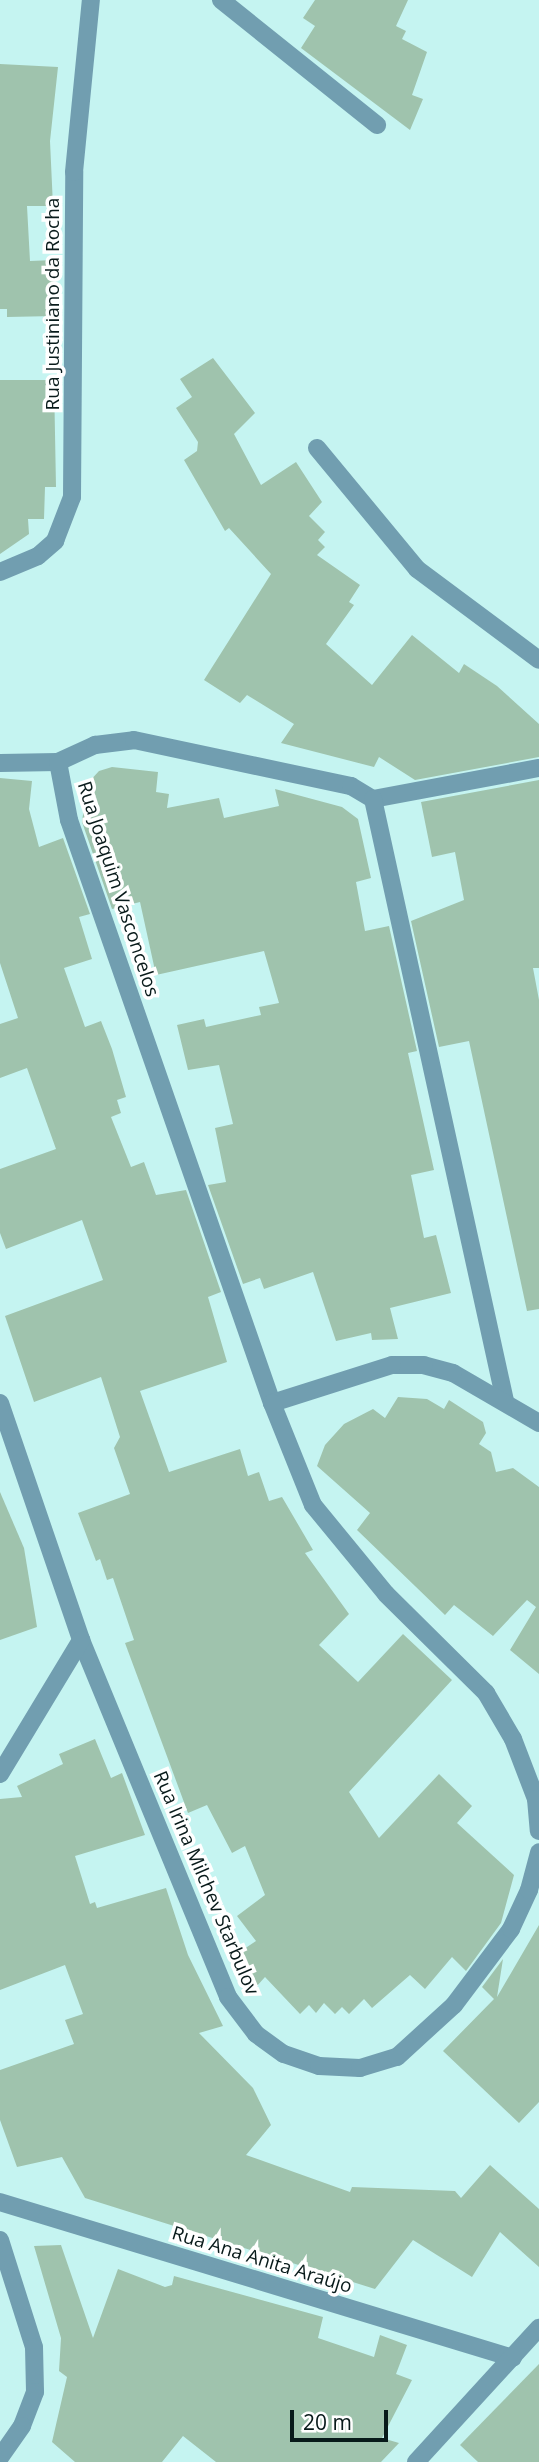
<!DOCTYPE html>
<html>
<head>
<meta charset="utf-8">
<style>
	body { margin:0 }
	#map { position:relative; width:539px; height:2462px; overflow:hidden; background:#c5f4f1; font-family:"Open Sans",sans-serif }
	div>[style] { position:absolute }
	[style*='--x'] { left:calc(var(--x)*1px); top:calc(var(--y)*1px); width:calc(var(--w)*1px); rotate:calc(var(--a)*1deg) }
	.building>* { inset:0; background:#9fc3ad }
	.minor>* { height:18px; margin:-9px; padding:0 9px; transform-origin:9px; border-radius:9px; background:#719eb0 }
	span { translate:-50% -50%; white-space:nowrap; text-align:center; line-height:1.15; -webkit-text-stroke:7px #fff; paint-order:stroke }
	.street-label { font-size:19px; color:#081a1a }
	.scale { position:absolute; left:290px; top:2410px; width:98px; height:32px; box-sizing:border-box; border:4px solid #081a1a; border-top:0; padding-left:9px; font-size:21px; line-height:24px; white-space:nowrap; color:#081a1a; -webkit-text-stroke:5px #fff; paint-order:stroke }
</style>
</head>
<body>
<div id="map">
	<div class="building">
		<i style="clip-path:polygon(315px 0,408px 0,396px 26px,406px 31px,402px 39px,427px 52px,412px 95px,423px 99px,410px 130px,301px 48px,315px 26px,303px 18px)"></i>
		<i style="clip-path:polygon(0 64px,58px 67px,50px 141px,53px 206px,27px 206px,30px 261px,54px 260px,55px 316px,7px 317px,7px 309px,0 309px)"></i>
		<i style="clip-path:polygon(213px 358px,255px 413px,234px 434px,261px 485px,296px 462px,322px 502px,309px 516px,325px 532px,318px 540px,325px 547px,317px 555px,360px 585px,349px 602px,354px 605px,326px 644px,372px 685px,412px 635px,459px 673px,464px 664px,497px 686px,539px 724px,539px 757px,415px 780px,379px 757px,374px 767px,281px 743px,294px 724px,247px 695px,240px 703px,204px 680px,271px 574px,229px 528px,225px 531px,184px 460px,197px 451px,198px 442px,176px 408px,192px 397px,180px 379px)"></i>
		<i style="clip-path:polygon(0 380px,54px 380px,56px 487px,45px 487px,44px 519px,28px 519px,29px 534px,0 554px)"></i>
		<i style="clip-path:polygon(112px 767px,158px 772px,156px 792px,169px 794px,167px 808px,219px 798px,224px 818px,279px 806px,275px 789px,342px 807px,358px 819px,371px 878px,356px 882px,365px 931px,389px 926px,417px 1051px,408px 1053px,434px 1170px,411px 1175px,424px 1238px,436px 1235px,451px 1293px,390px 1308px,398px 1339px,372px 1340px,371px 1333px,336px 1341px,313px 1272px,264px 1289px,260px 1278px,243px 1284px,208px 1185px,226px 1182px,215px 1128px,233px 1124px,219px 1065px,188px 1070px,177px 1025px,204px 1019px,206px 1027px,261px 1015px,259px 1007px,279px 1003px,264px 951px,156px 975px,140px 902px,112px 909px,82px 822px,87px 784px,99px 771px)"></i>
		<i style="clip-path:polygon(0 778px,32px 781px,29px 809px,39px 847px,63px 838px,90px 914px,79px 917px,92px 959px,64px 968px,85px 1027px,101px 1021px,112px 1049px,126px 1097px,117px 1100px,121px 1113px,111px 1117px,131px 1167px,144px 1162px,156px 1195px,186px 1190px,221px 1292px,208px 1297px,227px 1362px,140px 1391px,169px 1472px,240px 1449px,248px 1476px,259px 1472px,269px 1501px,282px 1497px,313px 1550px,305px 1553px,349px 1614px,319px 1645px,358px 1682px,403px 1634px,452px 1680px,349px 1792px,379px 1838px,439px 1774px,472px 1806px,457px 1823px,514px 1875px,501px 1923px,466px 1971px,452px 1957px,425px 1989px,410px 1975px,372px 2008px,364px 1999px,349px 2014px,342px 2007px,335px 2014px,324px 2003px,316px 2013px,309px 2005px,300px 2014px,265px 1977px,256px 1987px,241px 1951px,256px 1941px,237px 1916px,265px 1895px,245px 1846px,232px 1853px,207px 1805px,188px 1813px,125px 1643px,134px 1640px,113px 1578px,107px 1580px,100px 1559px,96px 1561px,78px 1513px,130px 1494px,114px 1448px,120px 1437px,101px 1377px,34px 1402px,5px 1316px,103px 1280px,82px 1220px,6px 1249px,0 1233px,0 1169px,56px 1149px,27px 1068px,0 1078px,0 1024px,18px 1018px,0 963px)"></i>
		<i style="clip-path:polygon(539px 780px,539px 968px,533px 968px,539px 1000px,539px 1309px,527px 1311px,469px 1041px,439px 1047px,411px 921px,464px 900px,455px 852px,432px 857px,421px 802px)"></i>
		<i style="clip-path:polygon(398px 1397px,427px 1399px,444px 1409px,449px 1400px,483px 1422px,486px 1433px,479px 1444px,491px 1452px,496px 1472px,513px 1468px,539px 1487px,539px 1674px,510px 1650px,536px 1607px,527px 1600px,493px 1636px,454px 1605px,445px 1615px,357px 1530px,370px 1513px,317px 1466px,325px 1445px,344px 1424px,373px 1409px,385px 1418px)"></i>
		<i style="clip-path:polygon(0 1492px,24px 1548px,37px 1627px,0 1640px)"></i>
		<i style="clip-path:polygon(95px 1739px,111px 1778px,122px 1773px,145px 1835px,75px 1856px,90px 1904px,95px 1902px,97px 1908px,166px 1888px,188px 1955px,223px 2026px,199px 2033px,253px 2088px,271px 2125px,246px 2155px,350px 2192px,352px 2187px,455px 2191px,461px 2198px,490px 2165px,539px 2209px,539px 2267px,500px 2232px,472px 2277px,413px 2240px,375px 2289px,85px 2198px,62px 2157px,17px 2167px,0 2120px,0 2070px,74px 2044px,65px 2020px,83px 2014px,65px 1965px,0 1990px,0 1799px,22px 1797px,17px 1786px,63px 1764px,59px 1754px)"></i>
		<i style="clip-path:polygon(539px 1925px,539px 2102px,519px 2123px,443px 2051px,494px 1999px,482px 1987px,503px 1959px,497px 1997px)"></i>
		<i style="clip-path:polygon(61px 2245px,93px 2338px,118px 2269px,165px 2287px,172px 2285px,174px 2276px,323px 2317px,318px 2338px,374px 2357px,380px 2335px,407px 2345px,396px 2374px,412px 2380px,382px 2438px,399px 2443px,381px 2462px,216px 2462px,183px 2436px,162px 2462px,75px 2462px,52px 2442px,67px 2377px,59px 2371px,61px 2338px,34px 2246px)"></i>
		<i style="clip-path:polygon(539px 2364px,539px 2462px,478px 2462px,460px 2445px)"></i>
	</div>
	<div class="minor">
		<i style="--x:221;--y:0;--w:200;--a:38.7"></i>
		<i style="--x:317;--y:448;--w:157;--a:50.4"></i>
		<i style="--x:417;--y:569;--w:152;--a:36.7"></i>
		<i style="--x:0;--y:572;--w:41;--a:-22.8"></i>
		<i style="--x:38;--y:556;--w:23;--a:-41"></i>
		<i style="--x:55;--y:541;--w:47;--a:-68.9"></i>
		<i style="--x:72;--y:497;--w:325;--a:-89.6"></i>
		<i style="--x:74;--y:172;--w:173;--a:-84.4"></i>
		<i style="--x:0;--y:763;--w:58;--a:-1"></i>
		<i style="--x:373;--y:799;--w:169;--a:-10.6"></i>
		<i style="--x:0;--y:1403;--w:250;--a:71.1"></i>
		<i style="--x:81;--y:1640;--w:386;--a:67.6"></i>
		<i style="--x:228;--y:1997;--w:46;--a:52.9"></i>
		<i style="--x:256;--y:2034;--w:34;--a:36"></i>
		<i style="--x:284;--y:2054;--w:37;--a:19"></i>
		<i style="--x:319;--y:2066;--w:41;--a:2.8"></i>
		<i style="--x:360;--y:2068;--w:39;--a:-17"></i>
		<i style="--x:397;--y:2057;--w:77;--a:-42.4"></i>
		<i style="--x:454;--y:2005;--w:95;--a:-53.1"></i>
		<i style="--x:511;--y:1929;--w:43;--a:-65.2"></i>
		<i style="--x:529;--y:1890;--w:39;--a:-75"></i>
		<i style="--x:272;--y:1403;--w:617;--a:-109.2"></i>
		<i style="--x:69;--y:820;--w:59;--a:-100.7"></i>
		<i style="--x:58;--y:762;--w:41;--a:-24.7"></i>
		<i style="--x:95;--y:745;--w:39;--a:-7"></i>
		<i style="--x:134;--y:740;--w:222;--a:12"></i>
		<i style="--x:351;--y:786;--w:26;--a:31"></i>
		<i style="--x:373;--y:799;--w:616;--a:77.63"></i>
		<i style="--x:539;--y:1423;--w:99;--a:-149.8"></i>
		<i style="--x:453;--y:1373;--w:30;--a:-165"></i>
		<i style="--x:424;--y:1365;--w:32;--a:180"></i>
		<i style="--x:392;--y:1365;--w:126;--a:162.4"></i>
		<i style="--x:272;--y:1403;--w:110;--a:68.1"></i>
		<i style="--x:313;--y:1505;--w:115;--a:50.6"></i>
		<i style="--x:386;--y:1594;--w:141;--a:44.7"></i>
		<i style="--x:486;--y:1693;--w:53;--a:59.6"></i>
		<i style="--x:513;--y:1739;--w:64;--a:69"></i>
		<i style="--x:536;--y:1799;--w:32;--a:85"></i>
		<i style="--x:0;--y:1774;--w:157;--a:-58.8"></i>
		<i style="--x:0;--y:2202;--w:536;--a:16.91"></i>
		<i style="--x:0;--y:2240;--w:112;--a:72.4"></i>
		<i style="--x:34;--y:2347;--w:45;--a:88.7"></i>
		<i style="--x:35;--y:2392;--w:36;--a:111"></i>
		<i style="--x:22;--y:2426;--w:38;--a:125"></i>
		<i style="--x:416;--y:2462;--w:182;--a:-47.5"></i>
	</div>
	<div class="street-label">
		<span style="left:53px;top:304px;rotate:-90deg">Rua Justiniano da Rocha</span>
		<span style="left:118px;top:889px;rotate:72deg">Rua Joaquim Vasconcelos</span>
		<span style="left:206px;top:1883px;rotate:67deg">Rua Irina Milchev Starbulov</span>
		<span style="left:262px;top:2260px;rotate:17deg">Rua Ana Anita Araújo</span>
	</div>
	<div class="scale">20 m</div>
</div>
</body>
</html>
